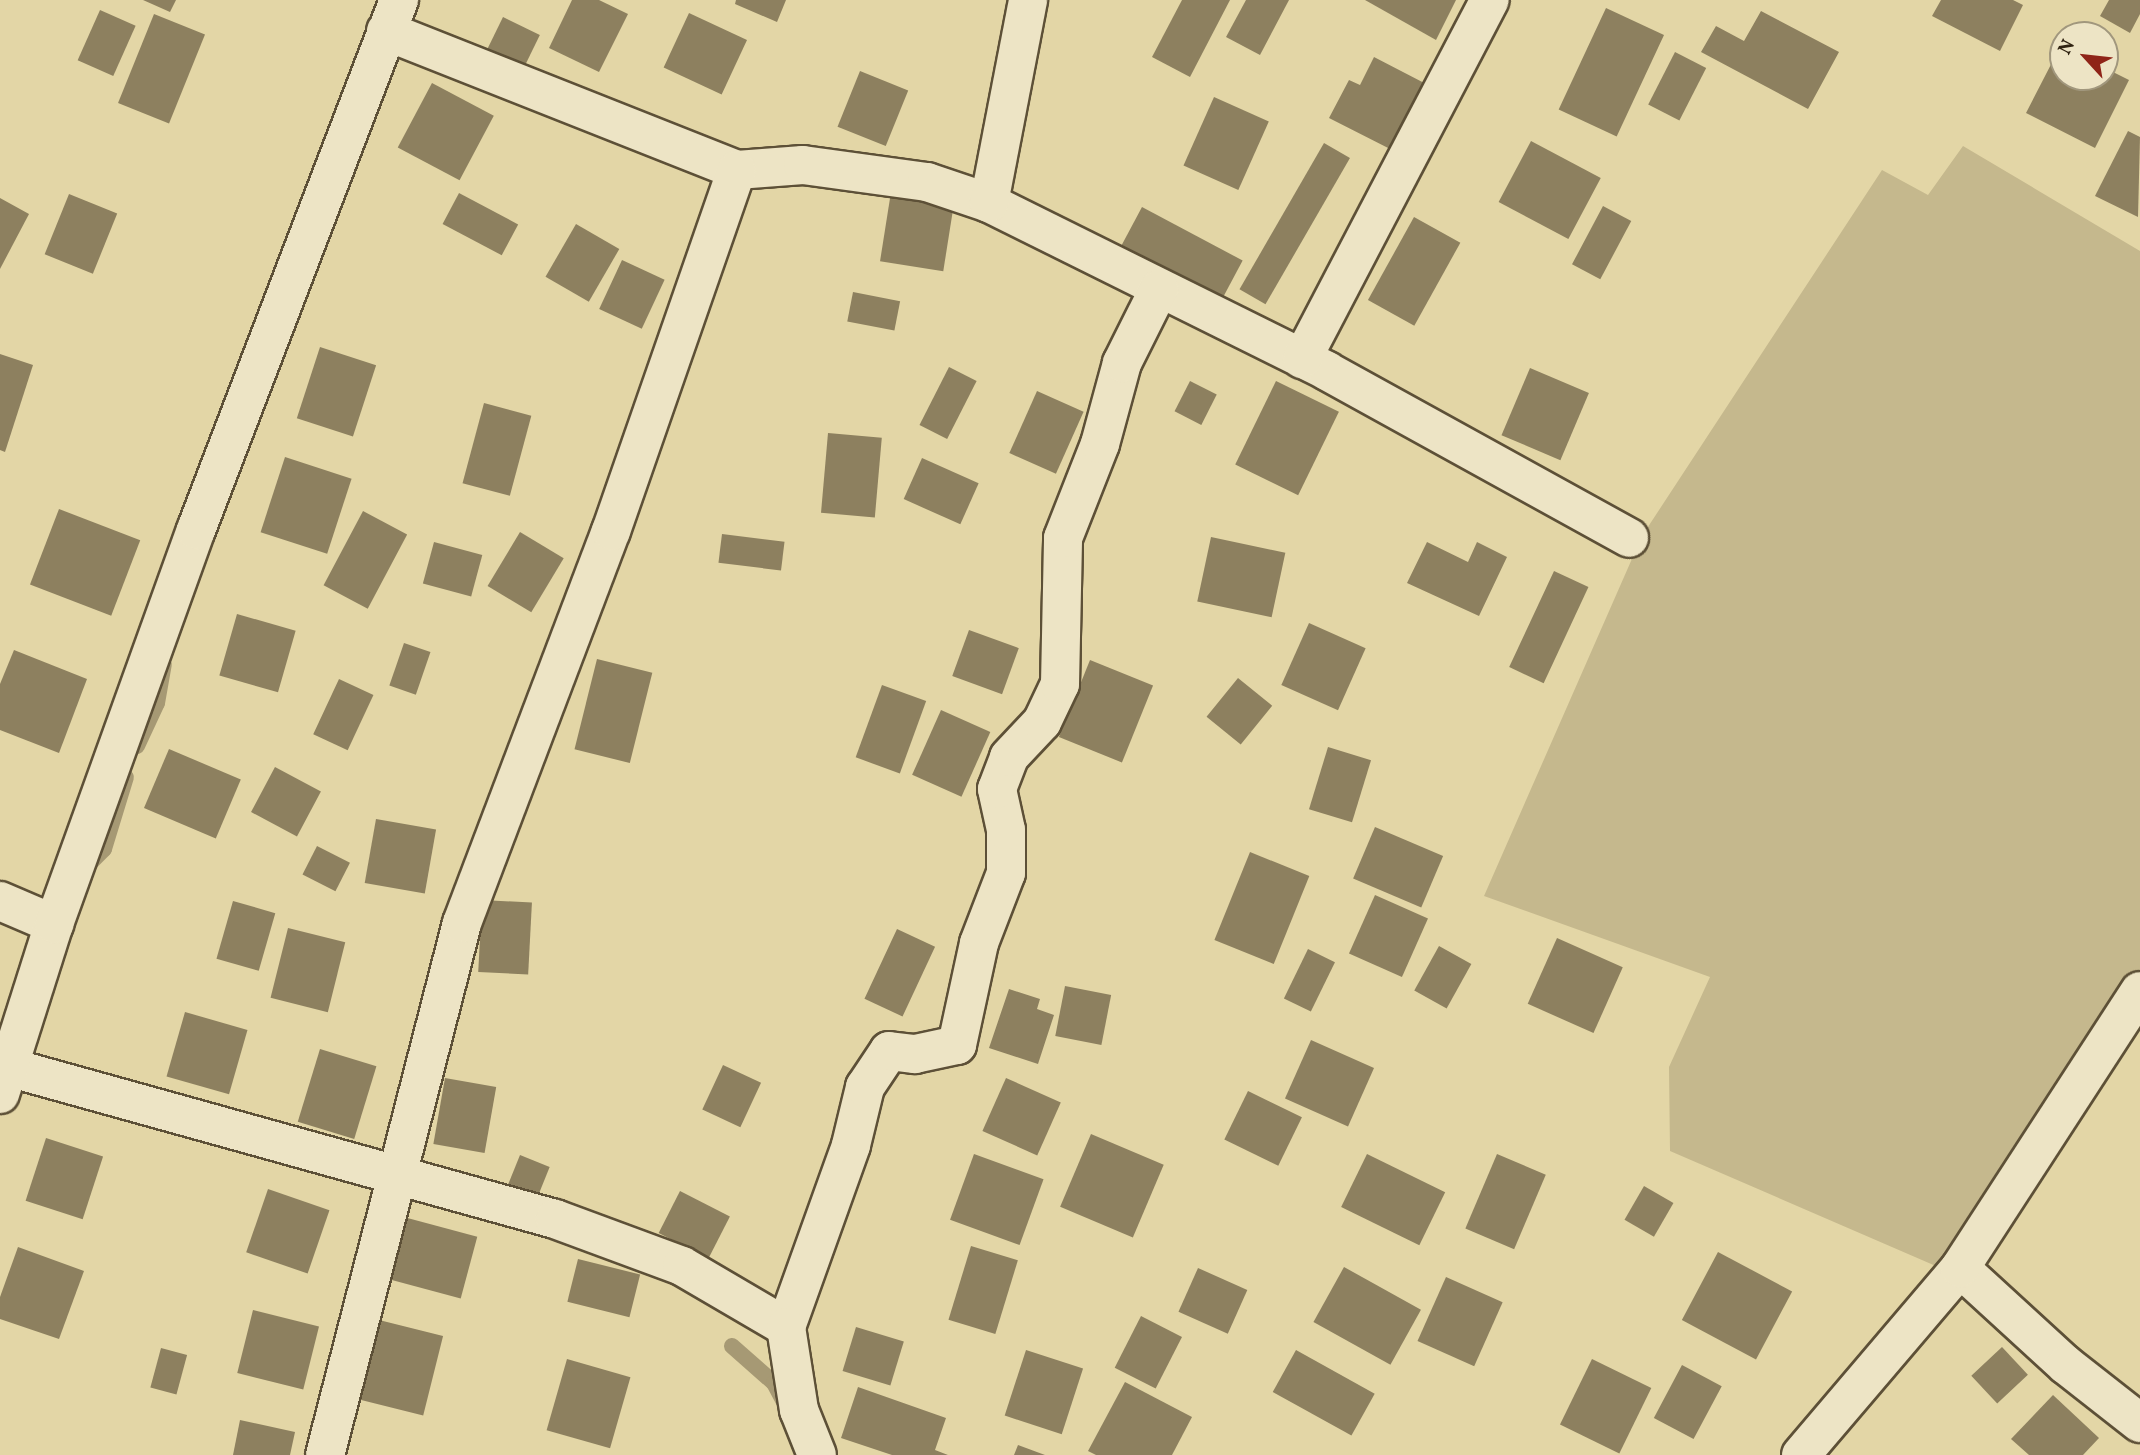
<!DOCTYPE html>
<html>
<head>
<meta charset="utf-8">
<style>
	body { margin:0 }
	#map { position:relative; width:2140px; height:1455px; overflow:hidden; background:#e3d6a6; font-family:Vollkorn,serif }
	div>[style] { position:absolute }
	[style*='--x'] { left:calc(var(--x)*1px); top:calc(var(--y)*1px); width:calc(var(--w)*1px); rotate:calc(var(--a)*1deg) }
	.green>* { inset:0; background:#c5b88d }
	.stream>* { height:16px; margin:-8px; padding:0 8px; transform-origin:8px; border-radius:8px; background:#a69974 }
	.building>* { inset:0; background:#8d805f; transform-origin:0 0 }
	.roads { filter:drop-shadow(2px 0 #5d5037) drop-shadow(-2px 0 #5d5037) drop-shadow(0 2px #5d5037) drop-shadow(0 -2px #5d5037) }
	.minor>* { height:38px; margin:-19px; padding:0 19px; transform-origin:19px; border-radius:19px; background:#ede4c5 }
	span { translate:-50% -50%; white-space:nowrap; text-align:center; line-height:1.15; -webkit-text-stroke:6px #ede4c5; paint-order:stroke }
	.north { position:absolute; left:2049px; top:21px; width:70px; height:70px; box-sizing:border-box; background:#ede4c5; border:2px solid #a1977d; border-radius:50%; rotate:297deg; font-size:19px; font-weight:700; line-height:28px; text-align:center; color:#302312 }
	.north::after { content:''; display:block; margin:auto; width:24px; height:32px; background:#8f2418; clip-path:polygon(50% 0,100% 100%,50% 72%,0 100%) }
</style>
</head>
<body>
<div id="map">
	<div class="green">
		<i style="clip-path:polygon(1963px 146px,2140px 251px,2140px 987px,1952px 1273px,1670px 1151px,1669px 1067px,1710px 977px,1484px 896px,1642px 536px,1882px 170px,1928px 195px)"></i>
	</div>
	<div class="stream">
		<i style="--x:137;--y:746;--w:47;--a:-65.1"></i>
		<i style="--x:157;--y:703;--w:39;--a:-80"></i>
		<i style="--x:87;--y:866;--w:24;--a:-45"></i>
		<i style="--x:104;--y:849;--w:75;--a:-73"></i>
		<i style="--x:732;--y:1346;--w:56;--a:41.4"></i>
		<i style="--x:774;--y:1383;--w:24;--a:62"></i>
	</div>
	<div class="building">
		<i style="clip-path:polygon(143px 0,176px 0,170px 12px)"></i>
		<i style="clip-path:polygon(572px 0,599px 0,628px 14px,599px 72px,549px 48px)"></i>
		<i style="clip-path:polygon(736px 0,786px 0,777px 22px,735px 4px)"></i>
		<i style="clip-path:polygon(1182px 0,1230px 0,1190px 77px,1152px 57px)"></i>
		<i style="clip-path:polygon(1246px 0,1289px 0,1260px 55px,1226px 37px)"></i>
		<i style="clip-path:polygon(1365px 0,1456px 0,1436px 40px)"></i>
		<i style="clip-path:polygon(1941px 0,2013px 0,2023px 5px,2000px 51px,1932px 16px)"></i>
		<i style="clip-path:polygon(2109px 0,2140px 0,2140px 14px,2130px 33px,2100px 16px)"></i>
		<i style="left:1606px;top:8px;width:64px;height:112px;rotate:25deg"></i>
		<i style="left:100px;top:10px;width:39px;height:55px;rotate:24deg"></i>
		<i style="clip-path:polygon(1761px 11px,1839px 52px,1808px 109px,1701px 52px,1716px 26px,1744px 41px)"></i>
		<i style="left:689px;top:13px;width:64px;height:60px;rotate:25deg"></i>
		<i style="left:154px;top:14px;width:55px;height:96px;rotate:22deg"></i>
		<i style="left:503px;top:17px;width:41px;height:37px;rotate:26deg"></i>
		<i style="clip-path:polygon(2061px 45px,2063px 77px,2105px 77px,2105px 68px,2129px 80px,2095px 148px,2026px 113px)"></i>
		<i style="left:1675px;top:52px;width:35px;height:59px;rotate:27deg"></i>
		<i style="clip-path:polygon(1374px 57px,1430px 86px,1396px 152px,1329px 118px,1349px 80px,1360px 85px)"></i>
		<i style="left:860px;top:71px;width:52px;height:60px;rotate:22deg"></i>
		<i style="left:432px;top:83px;width:70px;height:73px;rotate:28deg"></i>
		<i style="left:1214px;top:97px;width:60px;height:75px;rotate:24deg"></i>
		<i style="clip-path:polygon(2128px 131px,2140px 137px,2138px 217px,2095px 196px)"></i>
		<i style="left:1531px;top:141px;width:79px;height:69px;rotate:28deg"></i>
		<i style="left:1324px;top:143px;width:30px;height:169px;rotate:30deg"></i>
		<i style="left:891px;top:192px;width:64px;height:70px;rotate:9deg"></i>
		<i style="left:459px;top:193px;width:67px;height:35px;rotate:28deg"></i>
		<i style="left:69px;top:194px;width:52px;height:65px;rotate:22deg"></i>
		<i style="clip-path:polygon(0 198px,29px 214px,0 269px)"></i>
		<i style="left:1603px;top:206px;width:32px;height:66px;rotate:28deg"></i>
		<i style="left:1142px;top:207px;width:114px;height:44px;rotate:28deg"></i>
		<i style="left:1414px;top:217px;width:53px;height:95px;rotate:29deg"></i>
		<i style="left:576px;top:224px;width:50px;height:61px;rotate:30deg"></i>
		<i style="left:622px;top:260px;width:47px;height:54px;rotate:25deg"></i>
		<i style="left:853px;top:292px;width:48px;height:30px;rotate:11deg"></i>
		<i style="left:320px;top:347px;width:59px;height:75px;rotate:18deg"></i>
		<i style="clip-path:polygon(0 354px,33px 365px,5px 452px,0 450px)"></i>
		<i style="left:949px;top:367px;width:31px;height:65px;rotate:27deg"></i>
		<i style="left:1530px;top:368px;width:64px;height:73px;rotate:23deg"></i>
		<i style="left:1190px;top:381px;width:30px;height:34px;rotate:27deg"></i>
		<i style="left:1276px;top:381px;width:70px;height:93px;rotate:26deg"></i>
		<i style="left:1037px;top:391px;width:51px;height:68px;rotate:24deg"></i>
		<i style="left:484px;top:403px;width:49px;height:83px;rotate:15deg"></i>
		<i style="left:828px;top:433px;width:54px;height:80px;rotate:5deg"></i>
		<i style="left:285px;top:457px;width:70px;height:79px;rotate:18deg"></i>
		<i style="left:922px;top:458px;width:62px;height:45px;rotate:24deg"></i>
		<i style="left:59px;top:509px;width:87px;height:81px;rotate:21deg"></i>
		<i style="left:363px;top:511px;width:50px;height:84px;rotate:28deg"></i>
		<i style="left:520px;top:532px;width:51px;height:63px;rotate:31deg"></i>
		<i style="left:722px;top:534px;width:63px;height:29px;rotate:7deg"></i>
		<i style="left:1211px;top:537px;width:76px;height:66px;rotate:12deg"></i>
		<i style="left:434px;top:542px;width:50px;height:43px;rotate:15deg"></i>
		<i style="clip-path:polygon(1427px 542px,1468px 562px,1477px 542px,1507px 557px,1479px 616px,1407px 583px)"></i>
		<i style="left:1554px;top:571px;width:38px;height:106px;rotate:25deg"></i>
		<i style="left:237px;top:614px;width:61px;height:64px;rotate:16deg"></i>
		<i style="left:1309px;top:623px;width:62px;height:68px;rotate:24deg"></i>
		<i style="left:969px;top:630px;width:53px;height:49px;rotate:20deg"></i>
		<i style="left:404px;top:643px;width:28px;height:45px;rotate:19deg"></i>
		<i style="clip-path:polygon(14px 650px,87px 679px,59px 753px,0 730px,0 684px)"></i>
		<i style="left:597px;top:659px;width:57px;height:93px;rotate:14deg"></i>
		<i style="left:1090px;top:660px;width:68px;height:83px;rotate:22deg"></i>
		<i style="left:1238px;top:678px;width:44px;height:50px;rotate:39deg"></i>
		<i style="left:339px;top:679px;width:38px;height:61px;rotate:25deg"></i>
		<i style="left:882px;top:685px;width:47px;height:77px;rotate:20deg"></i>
		<i style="left:941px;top:710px;width:54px;height:71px;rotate:24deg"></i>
		<i style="left:1328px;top:747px;width:45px;height:65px;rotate:17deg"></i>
		<i style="left:169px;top:749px;width:78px;height:64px;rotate:23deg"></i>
		<i style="left:275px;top:767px;width:52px;height:51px;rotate:28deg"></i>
		<i style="left:376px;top:819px;width:61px;height:65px;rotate:10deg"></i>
		<i style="left:1375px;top:827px;width:74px;height:56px;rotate:23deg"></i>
		<i style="left:317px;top:846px;width:37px;height:32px;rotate:27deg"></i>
		<i style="left:1250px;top:852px;width:64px;height:95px;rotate:22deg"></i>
		<i style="left:1375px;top:895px;width:58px;height:64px;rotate:24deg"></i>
		<i style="left:482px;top:900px;width:50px;height:72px;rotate:3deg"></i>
		<i style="left:233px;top:901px;width:44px;height:60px;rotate:16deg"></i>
		<i style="left:288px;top:928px;width:59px;height:72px;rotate:14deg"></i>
		<i style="left:897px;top:929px;width:42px;height:77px;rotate:25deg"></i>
		<i style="left:1557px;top:938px;width:72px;height:72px;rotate:24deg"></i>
		<i style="left:1439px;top:946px;width:37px;height:51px;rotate:29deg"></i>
		<i style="left:1308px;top:949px;width:30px;height:55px;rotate:26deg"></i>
		<i style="left:1065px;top:986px;width:47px;height:51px;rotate:11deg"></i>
		<i style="clip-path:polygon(1009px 989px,1040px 999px,1037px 1009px,1054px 1015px,1038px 1064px,989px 1048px)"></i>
		<i style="left:185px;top:1012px;width:65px;height:67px;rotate:16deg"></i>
		<i style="left:1311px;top:1040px;width:69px;height:64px;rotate:24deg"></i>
		<i style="left:320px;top:1049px;width:59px;height:76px;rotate:17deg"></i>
		<i style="left:723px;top:1065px;width:42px;height:49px;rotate:25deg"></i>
		<i style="left:445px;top:1078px;width:52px;height:67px;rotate:10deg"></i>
		<i style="left:1006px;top:1078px;width:60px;height:58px;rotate:24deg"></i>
		<i style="left:1248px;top:1091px;width:60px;height:54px;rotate:26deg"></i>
		<i style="left:1091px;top:1134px;width:79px;height:79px;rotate:23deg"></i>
		<i style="left:46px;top:1138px;width:60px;height:66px;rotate:18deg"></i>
		<i style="left:974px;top:1154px;width:74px;height:70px;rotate:20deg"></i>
		<i style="left:1367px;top:1154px;width:87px;height:59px;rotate:26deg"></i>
		<i style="left:1497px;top:1154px;width:53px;height:81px;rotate:23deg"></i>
		<i style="left:520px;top:1155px;width:32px;height:38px;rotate:22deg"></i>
		<i style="left:1644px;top:1186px;width:34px;height:39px;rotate:30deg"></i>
		<i style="left:268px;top:1189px;width:65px;height:67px;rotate:19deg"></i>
		<i style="left:680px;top:1191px;width:56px;height:47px;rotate:27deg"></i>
		<i style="left:400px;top:1216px;width:80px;height:64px;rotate:15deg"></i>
		<i style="left:971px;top:1246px;width:49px;height:77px;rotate:17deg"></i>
		<i style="clip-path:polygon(18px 1247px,84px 1271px,59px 1339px,0 1319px,0 1297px)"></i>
		<i style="left:1718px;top:1252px;width:84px;height:77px;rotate:28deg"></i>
		<i style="left:578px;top:1259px;width:64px;height:44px;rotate:14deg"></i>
		<i style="left:1344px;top:1267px;width:88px;height:63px;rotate:29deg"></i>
		<i style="left:1198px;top:1268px;width:54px;height:48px;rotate:24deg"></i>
		<i style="left:1446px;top:1277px;width:62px;height:70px;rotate:24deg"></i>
		<i style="left:253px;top:1310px;width:68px;height:65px;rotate:14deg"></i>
		<i style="left:1141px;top:1316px;width:46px;height:58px;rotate:27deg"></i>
		<i style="left:379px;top:1320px;width:66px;height:82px;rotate:14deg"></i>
		<i style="left:856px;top:1327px;width:50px;height:46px;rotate:17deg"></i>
		<i style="left:2002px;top:1347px;width:38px;height:42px;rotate:47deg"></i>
		<i style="left:161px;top:1348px;width:27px;height:41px;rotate:15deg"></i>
		<i style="left:1026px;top:1350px;width:60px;height:69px;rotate:18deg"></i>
		<i style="left:1296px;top:1350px;width:90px;height:48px;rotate:29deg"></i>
		<i style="left:567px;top:1359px;width:66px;height:74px;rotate:16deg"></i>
		<i style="left:1592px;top:1359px;width:66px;height:73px;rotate:26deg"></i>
		<i style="left:1682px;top:1365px;width:45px;height:60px;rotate:28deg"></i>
		<i style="clip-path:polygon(1125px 1382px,1192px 1417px,1172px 1455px,1096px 1455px,1088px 1451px)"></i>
		<i style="clip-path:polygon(858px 1387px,946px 1418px,935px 1450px,948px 1455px,892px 1455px,841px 1438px)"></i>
		<i style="clip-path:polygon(2053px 1395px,2099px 1438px,2083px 1455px,2029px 1455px,2011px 1439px)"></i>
		<i style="clip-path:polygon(240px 1420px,295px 1432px,290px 1455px,233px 1455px)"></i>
		<i style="clip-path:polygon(1018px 1445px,1045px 1455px,1014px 1455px)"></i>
	</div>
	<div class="roads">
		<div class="minor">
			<i style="--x:386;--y:31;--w:378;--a:21.6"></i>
			<i style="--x:737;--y:170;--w:66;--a:-4.3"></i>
			<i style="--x:803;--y:165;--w:125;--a:7.8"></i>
			<i style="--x:927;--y:182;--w:65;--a:18.7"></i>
			<i style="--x:989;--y:203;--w:377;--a:26.4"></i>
			<i style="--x:1327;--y:371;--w:345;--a:28.9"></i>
			<i style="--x:989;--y:203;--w:207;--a:-79.1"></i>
			<i style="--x:1302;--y:359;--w:405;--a:-62.4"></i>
			<i style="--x:0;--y:901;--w:59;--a:23.1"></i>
			<i style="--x:8;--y:1067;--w:568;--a:15.53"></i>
			<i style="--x:555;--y:1219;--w:135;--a:20.3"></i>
			<i style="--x:682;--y:1266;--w:121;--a:30.4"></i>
			<i style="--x:786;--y:1327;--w:193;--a:-70.3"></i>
			<i style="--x:851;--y:1145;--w:60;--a:-76.4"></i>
			<i style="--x:865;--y:1087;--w:43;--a:-56.3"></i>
			<i style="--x:889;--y:1051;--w:26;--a:7"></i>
			<i style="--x:915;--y:1054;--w:43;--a:-12.1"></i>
			<i style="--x:957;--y:1045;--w:104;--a:-77.8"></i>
			<i style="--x:979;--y:943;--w:75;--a:-68.9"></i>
			<i style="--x:1006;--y:873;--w:43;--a:-90"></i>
			<i style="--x:1006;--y:830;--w:42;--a:-102.4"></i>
			<i style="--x:997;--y:789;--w:34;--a:-69"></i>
			<i style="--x:1009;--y:757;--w:48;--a:-46.7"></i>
			<i style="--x:1042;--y:722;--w:42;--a:-64.7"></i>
			<i style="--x:1060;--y:684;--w:146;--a:-88.8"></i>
			<i style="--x:1063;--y:538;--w:101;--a:-68.5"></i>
			<i style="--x:1100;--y:444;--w:84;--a:-74.8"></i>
			<i style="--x:1122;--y:363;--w:83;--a:-63.4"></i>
			<i style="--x:0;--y:1094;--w:178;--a:-72.4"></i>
			<i style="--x:54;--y:924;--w:419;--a:-70.2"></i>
			<i style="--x:196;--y:530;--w:568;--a:-69.04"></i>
			<i style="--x:1960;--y:1268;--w:144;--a:42.5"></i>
			<i style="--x:2066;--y:1365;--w:94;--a:38.1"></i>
			<i style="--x:786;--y:1327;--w:84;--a:81.1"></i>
			<i style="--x:799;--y:1410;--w:48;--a:68.2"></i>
			<i style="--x:325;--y:1455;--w:549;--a:-75.56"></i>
			<i style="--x:462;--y:923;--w:419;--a:-69.2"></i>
			<i style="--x:611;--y:531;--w:382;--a:-70.8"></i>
			<i style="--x:1801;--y:1455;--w:245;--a:-49.6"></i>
			<i style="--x:1960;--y:1268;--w:330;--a:-57"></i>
		</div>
	</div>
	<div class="north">N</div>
</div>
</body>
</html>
